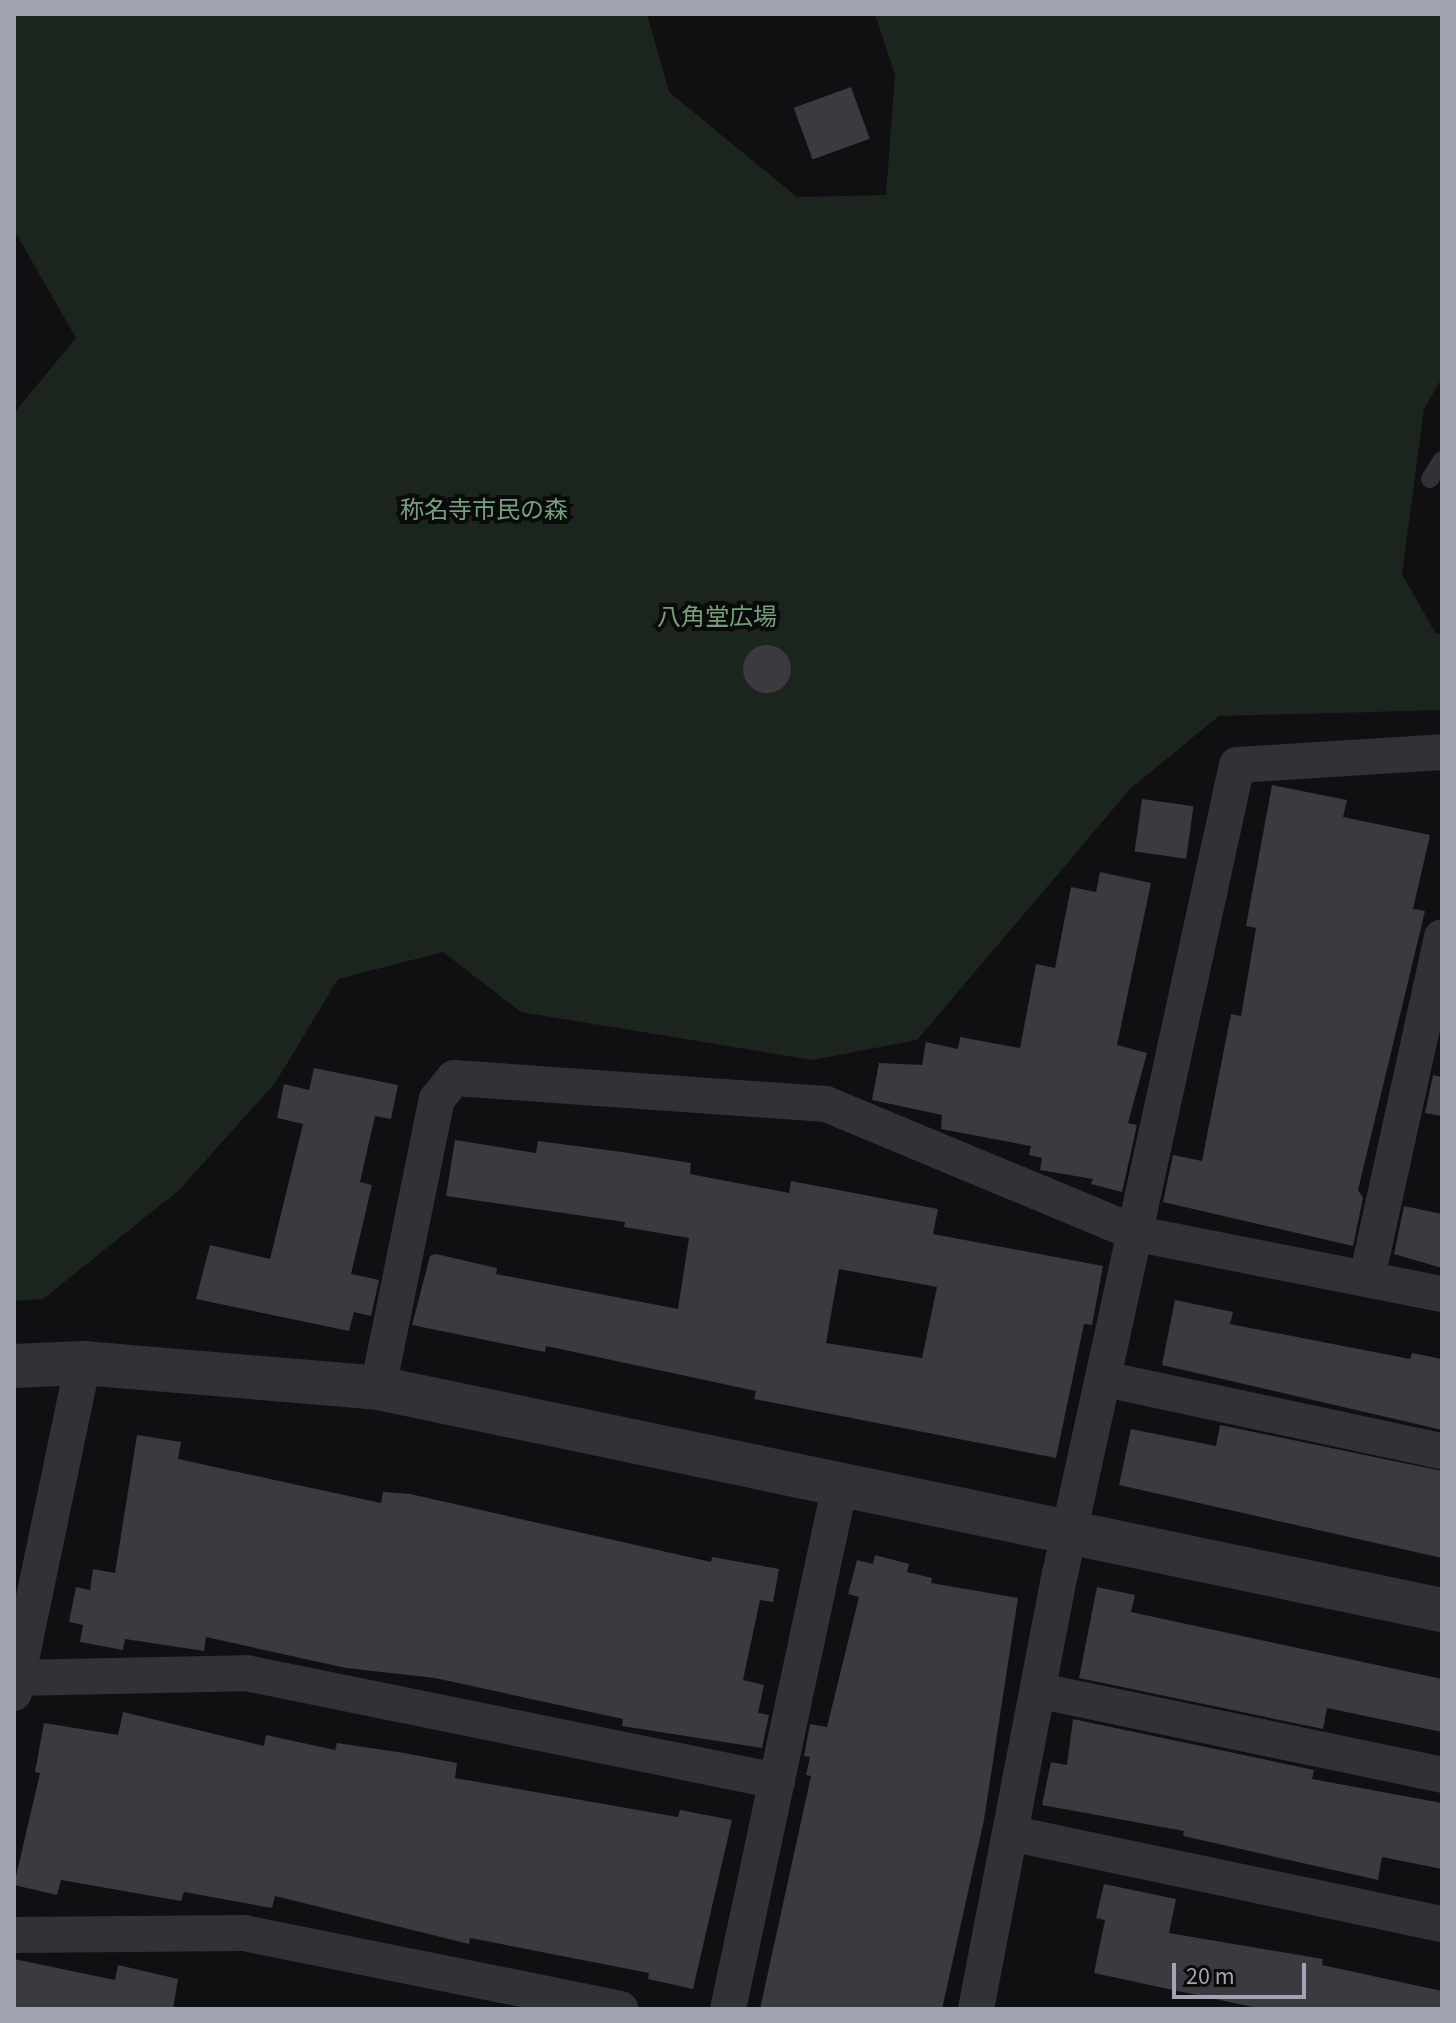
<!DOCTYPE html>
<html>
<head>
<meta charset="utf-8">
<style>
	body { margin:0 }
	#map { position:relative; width:1456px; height:2023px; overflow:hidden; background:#101012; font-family:"Source Sans 3","Noto Sans JP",sans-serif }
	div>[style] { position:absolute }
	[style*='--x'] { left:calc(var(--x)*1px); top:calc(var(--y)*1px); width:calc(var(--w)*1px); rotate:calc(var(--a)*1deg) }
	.green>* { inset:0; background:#1c241e }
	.building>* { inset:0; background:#3a3a3f; transform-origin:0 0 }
	.round { border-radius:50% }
	.service>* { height:18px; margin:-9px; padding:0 9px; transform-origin:9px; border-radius:9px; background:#313137 }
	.minor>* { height:36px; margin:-18px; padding:0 18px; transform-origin:18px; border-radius:18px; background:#313137 }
	.tertiary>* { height:44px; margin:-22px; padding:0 22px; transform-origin:22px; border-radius:22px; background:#313137 }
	span { translate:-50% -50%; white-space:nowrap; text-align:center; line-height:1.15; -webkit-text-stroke:8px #0b0b0c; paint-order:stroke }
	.park-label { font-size:24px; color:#76a07c }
	.frame { position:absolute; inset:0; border:16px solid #a0a4b3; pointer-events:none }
	.scale { position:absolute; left:1172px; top:1963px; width:134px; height:36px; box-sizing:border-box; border:4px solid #a0a4b3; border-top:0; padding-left:10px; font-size:24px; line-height:28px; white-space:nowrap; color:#a0a4b3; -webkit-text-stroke:6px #0b0b0c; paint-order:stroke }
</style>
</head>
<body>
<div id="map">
	<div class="green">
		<i style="clip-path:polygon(14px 14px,647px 14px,669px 92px,797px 197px,886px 195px,895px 75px,875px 14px,1442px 14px,1442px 378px,1424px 409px,1402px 574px,1436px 634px,1442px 633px,1442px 710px,1219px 716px,1131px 788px,917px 1040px,812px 1060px,521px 1012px,443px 952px,338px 979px,275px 1083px,179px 1190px,43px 1299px,14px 1301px,14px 413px,76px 338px,14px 230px)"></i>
	</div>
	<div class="building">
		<i style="left:851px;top:87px;width:55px;height:61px;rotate:70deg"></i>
		<i class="round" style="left:743px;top:645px;width:48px;height:48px"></i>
		<i style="clip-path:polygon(1272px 785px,1347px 800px,1343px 817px,1430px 835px,1413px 909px,1425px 911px,1358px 1190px,1363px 1198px,1353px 1246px,1163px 1202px,1173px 1155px,1202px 1161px,1231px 1014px,1241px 1016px,1256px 928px,1246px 926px)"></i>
		<i style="left:1142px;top:799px;width:52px;height:53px;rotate:8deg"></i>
		<i style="clip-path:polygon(1100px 872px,1151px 883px,1117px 1045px,1147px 1053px,1128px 1123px,1137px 1125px,1122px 1192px,1091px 1184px,1093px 1179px,1040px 1170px,1042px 1158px,1029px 1155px,1031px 1146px,941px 1129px,942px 1115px,872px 1100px,879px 1063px,922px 1065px,926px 1042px,958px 1049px,960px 1037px,1020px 1048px,1036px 964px,1055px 968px,1071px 887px,1096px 892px)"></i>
		<i style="clip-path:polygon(314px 1068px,398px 1085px,391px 1119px,375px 1116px,360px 1182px,372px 1185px,351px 1274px,379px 1280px,371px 1316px,354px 1312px,349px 1331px,196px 1299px,210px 1245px,270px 1259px,303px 1124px,277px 1118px,284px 1084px,309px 1090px)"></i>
		<i style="clip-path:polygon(1433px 1075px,1442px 1077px,1442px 1116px,1425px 1113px)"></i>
		<i style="clip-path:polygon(evenodd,455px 1140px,536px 1153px,538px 1141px,622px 1152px,691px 1163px,690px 1174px,789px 1193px,791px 1181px,938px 1209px,933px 1234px,1103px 1266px,1092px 1325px,1084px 1324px,1056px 1458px,754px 1399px,756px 1391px,546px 1346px,545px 1352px,412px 1325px,430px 1256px,436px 1254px,497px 1268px,496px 1274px,678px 1309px,689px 1238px,624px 1227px,625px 1222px,446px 1196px,455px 1140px,839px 1269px,937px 1287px,922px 1358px,826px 1343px,839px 1269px)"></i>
		<i style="clip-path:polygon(1404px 1206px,1442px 1214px,1442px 1268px,1394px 1254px)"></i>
		<i style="clip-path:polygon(1175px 1300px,1233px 1312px,1230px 1324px,1410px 1359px,1412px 1353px,1442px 1359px,1442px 1430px,1162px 1365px)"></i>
		<i style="clip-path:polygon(1220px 1425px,1442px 1471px,1442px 1558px,1119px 1485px,1131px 1429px,1216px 1446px)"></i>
		<i style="clip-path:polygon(137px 1435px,181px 1442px,178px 1459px,381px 1503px,383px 1492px,410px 1494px,711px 1562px,712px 1557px,779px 1569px,773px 1602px,760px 1600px,743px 1680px,764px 1685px,758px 1713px,769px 1715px,762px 1748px,622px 1726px,623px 1719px,435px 1678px,346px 1668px,206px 1637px,204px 1651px,125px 1639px,123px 1650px,80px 1642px,83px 1625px,69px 1622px,76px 1587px,90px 1590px,93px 1569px,115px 1573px)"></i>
		<i style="clip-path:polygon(875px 1555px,909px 1564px,907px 1572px,932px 1578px,931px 1583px,1018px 1598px,984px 1820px,942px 2009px,760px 2009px,811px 1776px,806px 1775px,810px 1757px,804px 1756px,810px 1724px,827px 1727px,859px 1597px,848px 1594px,857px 1560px,873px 1564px)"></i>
		<i style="clip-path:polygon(1097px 1587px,1135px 1595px,1131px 1612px,1442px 1679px,1442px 1732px,1327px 1708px,1323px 1729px,1079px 1678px)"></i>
		<i style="clip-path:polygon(123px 1712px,264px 1746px,266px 1735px,335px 1750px,337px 1743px,404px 1753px,457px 1763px,455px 1778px,678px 1817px,680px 1810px,732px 1820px,693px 1989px,648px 1979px,649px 1973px,470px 1938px,469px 1944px,275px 1896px,272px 1908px,184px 1892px,181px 1901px,61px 1880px,57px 1895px,14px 1885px,40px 1773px,35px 1772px,44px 1723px,118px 1735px)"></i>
		<i style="clip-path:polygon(1073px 1719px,1314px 1770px,1312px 1779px,1442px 1803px,1442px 1869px,1382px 1857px,1378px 1880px,1183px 1836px,1184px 1831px,1042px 1805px,1051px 1762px,1067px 1765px)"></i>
		<i style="clip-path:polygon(1104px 1884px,1176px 1899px,1169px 1933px,1323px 1959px,1322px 1965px,1442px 1991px,1442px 2009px,1262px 2009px,1094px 1973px,1105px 1920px,1096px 1918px)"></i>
		<i style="clip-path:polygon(14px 1959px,115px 1980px,118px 1965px,178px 1979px,173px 2009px,14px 2009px)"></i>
	</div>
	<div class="service">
		<i style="--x:1430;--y:479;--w:22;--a:-58"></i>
	</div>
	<div class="minor">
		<i style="--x:1367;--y:1278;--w:349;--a:-77.6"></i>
		<i style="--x:1105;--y:1379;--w:345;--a:12.1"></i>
		<i style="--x:378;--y:1388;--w:295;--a:-78.5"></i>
		<i style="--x:437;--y:1099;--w:27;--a:-51"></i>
		<i style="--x:454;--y:1078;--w:373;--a:4"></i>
		<i style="--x:826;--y:1104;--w:338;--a:22.6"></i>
		<i style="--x:1138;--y:1234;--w:310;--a:11.2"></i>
		<i style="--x:14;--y:1678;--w:232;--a:-1.2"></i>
		<i style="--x:246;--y:1673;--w:542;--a:11.5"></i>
		<i style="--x:1041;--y:1691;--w:410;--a:11.8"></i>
		<i style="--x:14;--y:1693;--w:337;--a:-78.2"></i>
		<i style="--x:1014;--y:1834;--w:437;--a:11.9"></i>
		<i style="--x:14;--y:1935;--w:230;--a:-0.5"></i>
		<i style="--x:244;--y:1933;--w:384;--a:11.4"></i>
		<i style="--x:728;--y:2009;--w:536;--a:-77.94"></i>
		<i style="--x:976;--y:2009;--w:443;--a:-79.1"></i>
		<i style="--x:1060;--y:1574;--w:828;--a:-77.66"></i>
		<i style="--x:1237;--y:765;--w:205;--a:-3.6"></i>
	</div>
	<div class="tertiary">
		<i style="--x:14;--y:1366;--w:69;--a:-2.5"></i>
		<i style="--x:83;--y:1363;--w:296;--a:4.8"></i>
		<i style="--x:378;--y:1388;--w:1087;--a:11.79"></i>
	</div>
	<div class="park-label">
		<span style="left:484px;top:511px">称名寺市民の森</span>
		<span style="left:717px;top:618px">八角堂広場</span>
	</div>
	<div class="frame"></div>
	<div class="scale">20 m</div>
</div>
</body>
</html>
